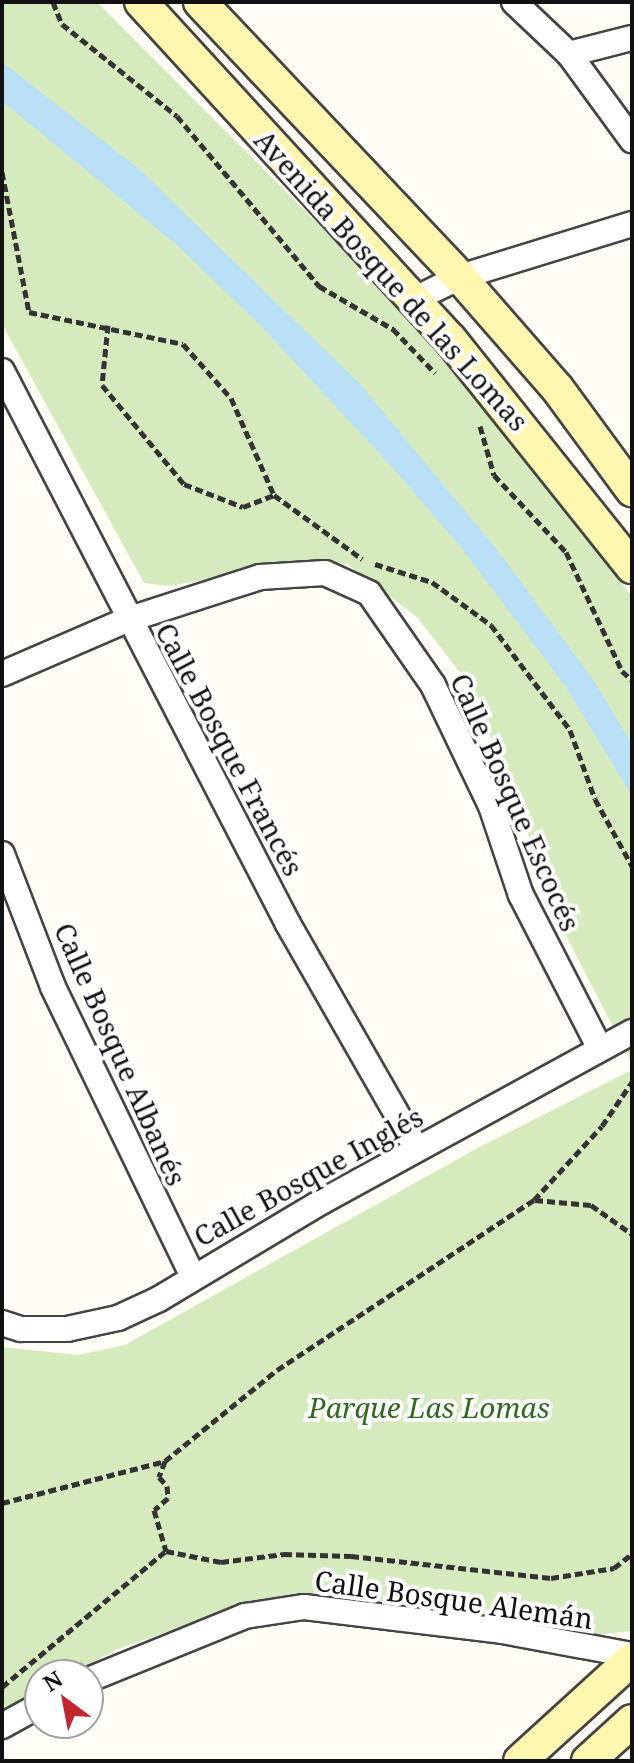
<!DOCTYPE html>
<html>
<head>
<meta charset="utf-8">
<style>
	body { margin:0 }
	#map { position:relative; width:634px; height:1763px; overflow:hidden; background:#fffdf5; font-family:"Noto Serif",serif }
	div>[style] { position:absolute }
	[style*='--x'] { left:calc(var(--x)*1px); top:calc(var(--y)*1px); width:calc(var(--w)*1px); rotate:calc(var(--a)*1deg) }
	.green>* { inset:0; background:#d5ebbd }
	.water>* { inset:0; background:#b9e0f7 }
	.path>* { height:5px; margin-top:-2.5px; transform-origin:0; background:repeating-linear-gradient(90deg,#333 0 8px,transparent 0 12px) }
	.roads { filter:drop-shadow(2px 0 #444) drop-shadow(-2px 0 #444) drop-shadow(0 2px #444) drop-shadow(0 -2px #444) }
	.street>* { height:24px; margin:-12px; padding:0 12px; transform-origin:12px; border-radius:12px; background:#fff }
	.secondary>* { height:32px; margin:-16px; padding:0 16px; transform-origin:16px; border-radius:16px; background:#fff6b0 }
	span { translate:-50% -50%; white-space:nowrap; text-align:center; line-height:1.15; -webkit-text-stroke:8px #fff; paint-order:stroke }
	.street-label { font-size:28px; color:#111 }
	.park-label { font-size:28px; color:#2f6b1f; font-style:italic }
	.frame { position:absolute; inset:0; border:4px solid #111; pointer-events:none }
	.north { position:absolute; left:24px; top:1659px; width:80px; height:80px; box-sizing:border-box; background:#fff; border:2px solid #a0a0a0; border-radius:50%; rotate:328deg; font-size:22px; font-weight:700; line-height:32px; text-align:center; color:#111 }
	.north::after { content:''; display:block; margin:auto; width:28px; height:36px; background:#c4262e; clip-path:polygon(50% 0,100% 100%,50% 72%,0 100%) }
</style>
</head>
<body>
<div id="map">
	<div class="green">
		<i style="clip-path:polygon(2px 2px,97px 2px,409px 315px,632px 596px,632px 1063px,538px 882px,522px 804px,458px 670px,417px 617px,347px 564px,311px 562px,169px 586px,144px 583px,2px 324px)"></i>
		<i style="clip-path:polygon(632px 1070px,632px 1631px,594px 1635px,308px 1596px,245px 1604px,118px 1649px,69px 1675px,40px 1675px,40px 1690px,2px 1710px,2px 1347px,78px 1355px,125px 1345px,474px 1150px)"></i>
	</div>
	<div class="water">
		<i style="clip-path:polygon(2px 62px,138px 168px,361px 385px,499px 552px,594px 681px,632px 744px,632px 796px,566px 687px,463px 550px,392px 467px,261px 326px,177px 245px,2px 101px)"></i>
	</div>
	<div class="path">
		<i style="--x:53;--y:2;--w:24;--a:68"></i>
		<i style="--x:62;--y:24;--w:147;--a:38.7"></i>
		<i style="--x:177;--y:116;--w:222;--a:50.1"></i>
		<i style="--x:319;--y:286;--w:86;--a:30.2"></i>
		<i style="--x:393;--y:329;--w:61;--a:46.3"></i>
		<i style="--x:2;--y:172;--w:143;--a:79.1"></i>
		<i style="--x:29;--y:312;--w:157;--a:11.7"></i>
		<i style="--x:183;--y:344;--w:72;--a:48.4"></i>
		<i style="--x:231;--y:398;--w:106;--a:66.1"></i>
		<i style="--x:274;--y:495;--w:109;--a:36"></i>
		<i style="--x:108;--y:325;--w:60;--a:95.7"></i>
		<i style="--x:102;--y:385;--w:129;--a:50.4"></i>
		<i style="--x:184;--y:484;--w:63;--a:21.3"></i>
		<i style="--x:243;--y:507;--w:33;--a:-21"></i>
		<i style="--x:480;--y:426;--w:51;--a:74.1"></i>
		<i style="--x:494;--y:475;--w:105;--a:46.9"></i>
		<i style="--x:566;--y:552;--w:132;--a:64.8"></i>
		<i style="--x:622;--y:671;--w:13;--a:42"></i>
		<i style="--x:375;--y:564;--w:60;--a:17.5"></i>
		<i style="--x:432;--y:582;--w:73;--a:36.1"></i>
		<i style="--x:491;--y:625;--w:131;--a:53"></i>
		<i style="--x:570;--y:730;--w:73;--a:70.1"></i>
		<i style="--x:595;--y:799;--w:77;--a:61.1"></i>
		<i style="--x:535;--y:1200;--w:56;--a:5.1"></i>
		<i style="--x:591;--y:1205;--w:50;--a:35.3"></i>
		<i style="--x:165;--y:1461;--w:17;--a:111"></i>
		<i style="--x:159;--y:1477;--w:12;--a:48"></i>
		<i style="--x:167;--y:1486;--w:12;--a:85"></i>
		<i style="--x:168;--y:1498;--w:18;--a:139"></i>
		<i style="--x:154;--y:1510;--w:43;--a:73.7"></i>
		<i style="--x:166;--y:1551;--w:56;--a:11.3"></i>
		<i style="--x:221;--y:1562;--w:64;--a:-7.2"></i>
		<i style="--x:284;--y:1554;--w:67;--a:1.7"></i>
		<i style="--x:351;--y:1556;--w:201;--a:6.3"></i>
		<i style="--x:551;--y:1578;--w:64;--a:-9"></i>
		<i style="--x:614;--y:1568;--w:23;--a:-38"></i>
		<i style="--x:2;--y:1503;--w:168;--a:-14.4"></i>
		<i style="--x:165;--y:1461;--w:144;--a:-39.1"></i>
		<i style="--x:277;--y:1370;--w:308;--a:-33.5"></i>
		<i style="--x:534;--y:1200;--w:100;--a:-47.4"></i>
		<i style="--x:602;--y:1126;--w:53;--a:-55.7"></i>
		<i style="--x:2;--y:1687;--w:213;--a:-39.7"></i>
	</div>
	<div class="roads">
		<div class="street">
			<i style="--x:514;--y:2;--w:76;--a:43.4"></i>
			<i style="--x:569;--y:54;--w:107;--a:53.8"></i>
			<i style="--x:569;--y:54;--w:65;--a:-14.3"></i>
			<i style="--x:413;--y:300;--w:52;--a:-26.1"></i>
			<i style="--x:460;--y:277;--w:180;--a:-17.1"></i>
			<i style="--x:2;--y:371;--w:623;--a:62.65"></i>
			<i style="--x:288;--y:924;--w:259;--a:60.2"></i>
			<i style="--x:2;--y:674;--w:136;--a:-23.4"></i>
			<i style="--x:127;--y:620;--w:140;--a:-17.9"></i>
			<i style="--x:260;--y:577;--w:65;--a:-3.5"></i>
			<i style="--x:325;--y:573;--w:48;--a:24.4"></i>
			<i style="--x:369;--y:593;--w:112;--a:55.2"></i>
			<i style="--x:433;--y:685;--w:134;--a:64.4"></i>
			<i style="--x:491;--y:806;--w:94;--a:71.4"></i>
			<i style="--x:521;--y:895;--w:173;--a:62.8"></i>
			<i style="--x:2;--y:854;--w:142;--a:69"></i>
			<i style="--x:53;--y:987;--w:320;--a:64.2"></i>
			<i style="--x:2;--y:1323;--w:20;--a:18"></i>
			<i style="--x:21;--y:1329;--w:46;--a:0"></i>
			<i style="--x:67;--y:1329;--w:52;--a:-12.2"></i>
			<i style="--x:118;--y:1318;--w:45;--a:-24.9"></i>
			<i style="--x:159;--y:1299;--w:191;--a:-30.9"></i>
			<i style="--x:323;--y:1201;--w:352;--a:-28.7"></i>
			<i style="--x:88;--y:1680;--w:170;--a:-22.2"></i>
			<i style="--x:245;--y:1616;--w:60;--a:-8.7"></i>
			<i style="--x:304;--y:1607;--w:199;--a:6.9"></i>
			<i style="--x:502;--y:1631;--w:132;--a:10.5"></i>
			<i style="--x:2;--y:1726;--w:43;--a:-28.9"></i>
		</div>
		<div class="secondary">
			<i style="--x:141;--y:2;--w:457;--a:47.5"></i>
			<i style="--x:450;--y:339;--w:292;--a:51.4"></i>
			<i style="--x:200;--y:2;--w:378;--a:46.6"></i>
			<i style="--x:460;--y:277;--w:147;--a:48.9"></i>
			<i style="--x:557;--y:388;--w:127;--a:53.7"></i>
			<i style="--x:520;--y:1761;--w:151;--a:-42.3"></i>
			<i style="--x:588;--y:1761;--w:59;--a:-42.3"></i>
		</div>
	</div>
	<div class="street-label">
		<span style="left:392px;top:280px;rotate:48deg">Avenida Bosque de las Lomas</span>
		<span style="left:230px;top:749px;rotate:62deg">Calle Bosque Francés</span>
		<span style="left:516px;top:802px;rotate:66deg">Calle Bosque Escocés</span>
		<span style="left:121px;top:1054px;rotate:66deg">Calle Bosque Albanés</span>
		<span style="left:308px;top:1176px;rotate:-29deg">Calle Bosque Inglés</span>
		<span style="left:454px;top:1599px;rotate:8deg">Calle Bosque Alemán</span>
	</div>
	<div class="park-label">
		<span style="left:429px;top:1407px">Parque Las Lomas</span>
	</div>
	<div class="frame"></div>
	<div class="north">N</div>
</div>
</body>
</html>
